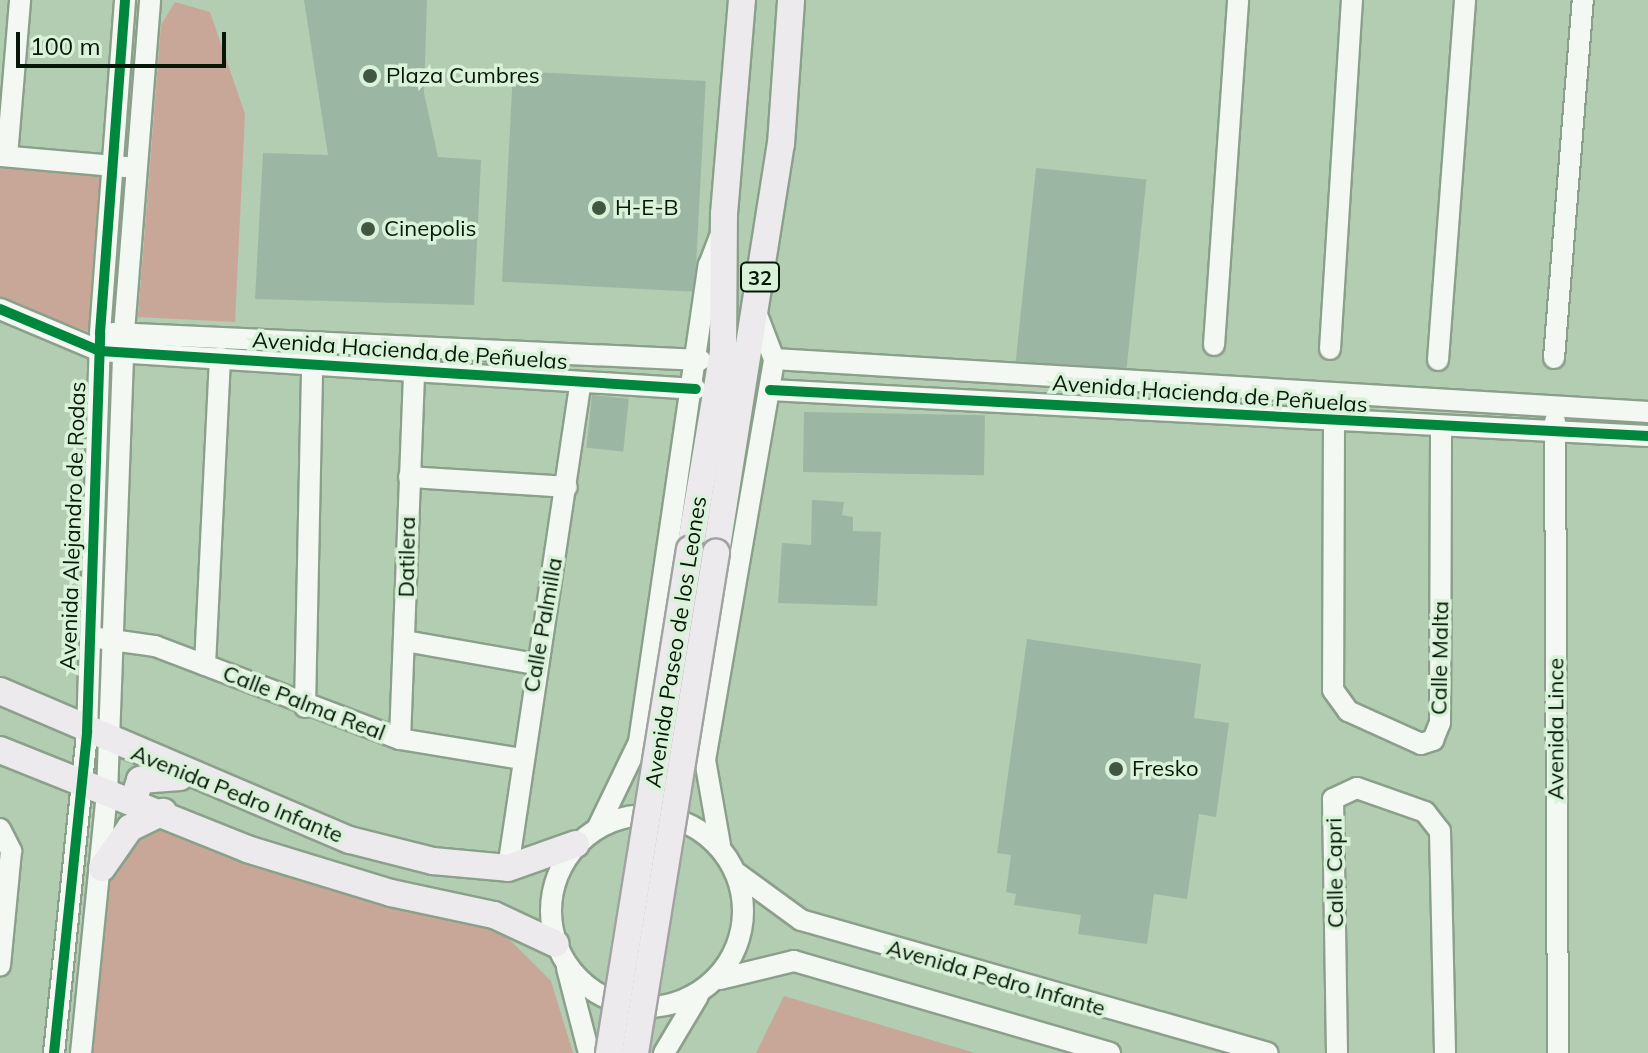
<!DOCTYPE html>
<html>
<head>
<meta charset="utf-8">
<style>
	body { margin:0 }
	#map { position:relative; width:1648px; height:1053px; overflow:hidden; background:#b2cdb2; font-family:Mulish,sans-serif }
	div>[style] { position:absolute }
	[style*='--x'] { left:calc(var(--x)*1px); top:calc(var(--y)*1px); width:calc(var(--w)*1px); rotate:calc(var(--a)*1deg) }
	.green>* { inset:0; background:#c9a798 }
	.building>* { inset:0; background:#9cb6a4; transform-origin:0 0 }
	.roads { filter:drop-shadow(2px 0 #8ba08b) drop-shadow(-2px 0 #8ba08b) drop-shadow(0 2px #8ba08b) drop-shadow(0 -2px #8ba08b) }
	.minor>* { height:20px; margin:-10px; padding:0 10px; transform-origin:10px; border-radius:10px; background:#f3f8f3 }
	.minor>.ring { margin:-10px; padding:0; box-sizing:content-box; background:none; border:20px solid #f3f8f3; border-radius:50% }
	.major>* { height:26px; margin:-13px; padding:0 13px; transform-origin:13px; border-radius:13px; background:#eceaed }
	.bridges { filter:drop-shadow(2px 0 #a0a3a1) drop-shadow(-2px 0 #a0a3a1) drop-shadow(0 2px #a0a3a1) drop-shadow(0 -2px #a0a3a1) }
	.major-bridge>* { height:26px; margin:-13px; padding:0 13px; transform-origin:13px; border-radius:13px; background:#eceaed }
	.cycleway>* { height:10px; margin:-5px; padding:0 5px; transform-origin:5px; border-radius:5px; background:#00873e }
	.dots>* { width:22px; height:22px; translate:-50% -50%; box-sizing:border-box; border:4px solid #daf2d9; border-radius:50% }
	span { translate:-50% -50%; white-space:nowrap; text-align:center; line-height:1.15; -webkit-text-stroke:7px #daf2d9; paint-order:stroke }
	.shield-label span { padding:2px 6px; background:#daf2d9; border:2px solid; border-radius:6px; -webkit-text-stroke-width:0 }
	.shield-label { font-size:20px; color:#051706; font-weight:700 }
	.poi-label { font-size:22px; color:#051706 }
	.left { translate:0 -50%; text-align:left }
	.street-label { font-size:22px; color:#051706 }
	.scale { position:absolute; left:16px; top:32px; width:210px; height:36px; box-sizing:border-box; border:4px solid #051706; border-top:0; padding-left:10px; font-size:24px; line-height:28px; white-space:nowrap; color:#051706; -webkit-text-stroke:6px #daf2d9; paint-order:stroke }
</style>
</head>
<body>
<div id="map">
	<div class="green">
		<i style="clip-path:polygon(175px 2px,210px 12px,245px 114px,235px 322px,138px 317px,161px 25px)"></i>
		<i style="clip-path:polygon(0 163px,103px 172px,90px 332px,0 302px)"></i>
		<i style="clip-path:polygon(163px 827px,331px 889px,498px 928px,551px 981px,573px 1053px,93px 1053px,110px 874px,131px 833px)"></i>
		<i style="clip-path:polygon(784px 996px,975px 1053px,756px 1053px)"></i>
	</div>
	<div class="building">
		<i style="clip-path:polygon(304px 0,427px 0,424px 93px,438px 157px,481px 160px,474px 305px,255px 299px,263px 153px,328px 155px)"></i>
		<i style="left:513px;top:71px;width:193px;height:211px;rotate:3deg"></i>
		<i style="left:1036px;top:168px;width:111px;height:194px;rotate:6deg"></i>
		<i style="left:592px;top:395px;width:37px;height:53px;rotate:6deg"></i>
		<i style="left:804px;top:412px;width:181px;height:60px;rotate:1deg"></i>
		<i style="clip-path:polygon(812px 500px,844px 502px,842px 515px,853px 517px,853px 531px,881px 532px,877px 606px,778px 603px,782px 543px,811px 545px)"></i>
		<i style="clip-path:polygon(1027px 639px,1201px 664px,1194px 718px,1229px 723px,1216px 817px,1199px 814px,1187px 899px,1154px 894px,1147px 944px,1078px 934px,1081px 915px,1014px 905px,1016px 894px,1006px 892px,1011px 855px,997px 853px)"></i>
	</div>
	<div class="roads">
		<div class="minor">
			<i style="--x:0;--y:156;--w:127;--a:5"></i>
			<i style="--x:7;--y:156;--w:157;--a:-85.2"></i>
			<i style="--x:0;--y:309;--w:108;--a:22.8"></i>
			<i style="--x:100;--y:351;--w:597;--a:3.65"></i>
			<i style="--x:113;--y:333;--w:588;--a:2.63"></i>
			<i style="--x:1214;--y:345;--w:346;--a:-86"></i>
			<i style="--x:1330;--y:349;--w:350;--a:-86.4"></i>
			<i style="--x:1554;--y:358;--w:359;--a:-85.4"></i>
			<i style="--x:774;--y:359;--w:876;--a:3.47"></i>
			<i style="--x:1438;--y:360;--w:361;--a:-85.7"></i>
			<i style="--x:770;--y:390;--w:879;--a:3"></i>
			<i style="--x:1555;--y:421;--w:632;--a:89.73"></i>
			<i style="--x:1334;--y:423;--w:267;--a:90.2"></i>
			<i style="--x:1333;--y:690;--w:26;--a:54"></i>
			<i style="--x:1348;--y:711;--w:80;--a:24.3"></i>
			<i style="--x:1421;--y:744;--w:13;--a:-18"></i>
			<i style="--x:1433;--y:740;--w:18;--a:-68"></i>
			<i style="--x:1440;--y:723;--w:295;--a:-89.8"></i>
			<i style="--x:409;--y:477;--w:158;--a:3.6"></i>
			<i style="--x:98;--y:638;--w:58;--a:8"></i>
			<i style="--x:155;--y:646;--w:262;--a:20.8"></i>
			<i style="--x:400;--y:739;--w:124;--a:9.3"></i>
			<i style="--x:405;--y:641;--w:133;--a:10"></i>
			<i style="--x:205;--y:665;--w:308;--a:-87.2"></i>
			<i style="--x:305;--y:707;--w:341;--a:-88.8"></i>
			<i style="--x:400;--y:739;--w:365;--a:-87.8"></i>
			<i class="ring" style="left:551px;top:815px;width:172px;height:172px"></i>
			<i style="--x:598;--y:827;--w:94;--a:-64.2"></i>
			<i style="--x:639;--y:742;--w:482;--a:-81.7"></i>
			<i style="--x:709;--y:265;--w:30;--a:-69"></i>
			<i style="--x:0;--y:829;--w:25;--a:63"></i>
			<i style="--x:11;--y:851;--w:115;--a:95.5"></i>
			<i style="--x:720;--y:845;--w:86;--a:-100"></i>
			<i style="--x:705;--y:760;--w:407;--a:-80.2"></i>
			<i style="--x:774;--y:359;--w:50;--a:-111"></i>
			<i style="--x:508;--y:868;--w:491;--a:-81.5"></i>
			<i style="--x:738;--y:874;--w:78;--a:36.1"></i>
			<i style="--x:801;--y:920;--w:485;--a:15.9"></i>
			<i style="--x:567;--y:968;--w:88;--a:75.5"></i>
			<i style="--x:720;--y:979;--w:76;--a:-13.7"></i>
			<i style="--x:794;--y:961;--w:329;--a:16.2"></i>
			<i style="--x:54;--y:1053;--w:323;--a:-84.1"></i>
			<i style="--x:87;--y:732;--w:399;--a:-88.1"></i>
			<i style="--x:100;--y:333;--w:334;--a:-85.7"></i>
			<i style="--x:81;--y:1053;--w:260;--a:-84.3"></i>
			<i style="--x:107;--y:794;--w:462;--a:-87.9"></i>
			<i style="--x:124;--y:332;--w:333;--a:-85.5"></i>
			<i style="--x:664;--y:1053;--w:66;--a:-59.2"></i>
			<i style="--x:1337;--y:1053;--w:254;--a:-90.9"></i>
			<i style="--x:1333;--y:799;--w:26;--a:-25"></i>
			<i style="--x:1357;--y:788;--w:72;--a:19.4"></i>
			<i style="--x:1425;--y:812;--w:24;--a:52"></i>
			<i style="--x:1440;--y:831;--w:222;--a:88.7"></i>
		</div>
		<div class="major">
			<i style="--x:690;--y:549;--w:200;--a:-80.5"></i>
			<i style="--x:723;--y:352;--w:138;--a:-89.6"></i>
			<i style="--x:724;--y:214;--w:215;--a:-85.2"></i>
			<i style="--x:716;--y:553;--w:414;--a:-81"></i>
			<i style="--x:781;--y:144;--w:144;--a:-86"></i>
			<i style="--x:0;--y:691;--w:380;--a:23.1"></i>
			<i style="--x:350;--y:840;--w:86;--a:14.2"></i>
			<i style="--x:433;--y:861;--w:75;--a:5.3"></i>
			<i style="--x:508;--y:868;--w:72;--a:-19.4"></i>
			<i style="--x:0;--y:750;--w:266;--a:21.8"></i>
			<i style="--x:247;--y:849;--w:151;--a:17"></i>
			<i style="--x:391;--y:893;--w:105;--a:12.1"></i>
			<i style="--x:494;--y:915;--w:68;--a:25.1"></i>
			<i style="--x:133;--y:802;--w:23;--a:-72"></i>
			<i style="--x:140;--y:780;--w:40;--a:-4.3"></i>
			<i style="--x:102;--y:868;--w:49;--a:-55"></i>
			<i style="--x:130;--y:828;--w:37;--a:-26"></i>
		</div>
	</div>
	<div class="bridges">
		<div class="major-bridge">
			<i style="--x:609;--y:1053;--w:510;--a:-80.87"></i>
			<i style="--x:635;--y:1053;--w:507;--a:-80.8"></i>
		</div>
	</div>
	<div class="cycleway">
		<i style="--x:0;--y:309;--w:108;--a:22.8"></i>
		<i style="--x:100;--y:351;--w:597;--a:3.65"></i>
		<i style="--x:770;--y:390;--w:879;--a:3"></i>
		<i style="--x:54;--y:1053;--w:323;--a:-84.1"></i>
		<i style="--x:87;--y:732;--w:399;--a:-88.1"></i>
		<i style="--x:100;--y:333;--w:334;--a:-85.7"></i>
	</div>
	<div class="dots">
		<i style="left:370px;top:76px;background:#425742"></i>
		<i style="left:599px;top:208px;background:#425742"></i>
		<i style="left:368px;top:229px;background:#425742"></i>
		<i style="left:1116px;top:769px;background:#425742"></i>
	</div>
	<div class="shield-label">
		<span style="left:760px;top:277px">32</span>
	</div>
	<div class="poi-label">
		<span class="left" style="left:386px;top:76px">Plaza Cumbres</span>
		<span class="left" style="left:615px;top:208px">H-E-B</span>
		<span class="left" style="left:384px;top:229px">Cinepolis</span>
		<span class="left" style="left:1132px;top:769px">Fresko</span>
	</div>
	<div class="street-label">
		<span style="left:410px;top:351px;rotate:4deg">Avenida Hacienda de Peñuelas</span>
		<span style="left:1210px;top:394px;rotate:4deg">Avenida Hacienda de Peñuelas</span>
		<span style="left:73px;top:526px;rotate:-88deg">Avenida Alejandro de Rodas</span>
		<span style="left:407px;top:557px;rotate:-89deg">Datilera</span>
		<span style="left:543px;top:625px;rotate:-80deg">Calle Palmilla</span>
		<span style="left:676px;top:642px;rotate:-81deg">Avenida Paseo de los Leones</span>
		<span style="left:1440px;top:658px;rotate:-89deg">Calle Malta</span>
		<span style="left:304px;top:703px;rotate:21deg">Calle Palma Real</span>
		<span style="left:1556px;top:729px;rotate:-90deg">Avenida Lince</span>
		<span style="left:237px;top:794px;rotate:22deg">Avenida Pedro Infante</span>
		<span style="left:1335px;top:873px;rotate:-91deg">Calle Capri</span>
		<span style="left:996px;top:978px;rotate:16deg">Avenida Pedro Infante</span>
	</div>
	<div class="scale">100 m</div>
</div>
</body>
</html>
